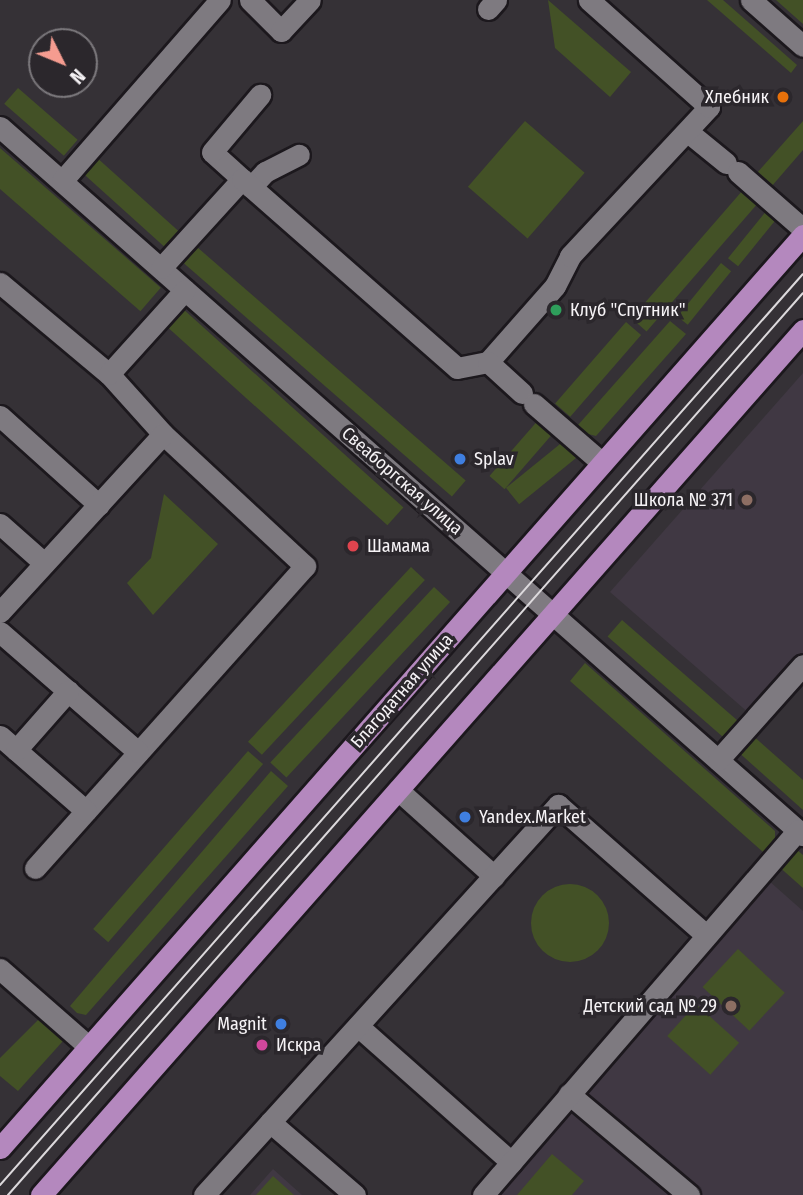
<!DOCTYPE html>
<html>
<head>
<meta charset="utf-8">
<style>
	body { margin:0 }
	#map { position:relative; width:803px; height:1195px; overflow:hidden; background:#353136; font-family:"Fira Sans Condensed",sans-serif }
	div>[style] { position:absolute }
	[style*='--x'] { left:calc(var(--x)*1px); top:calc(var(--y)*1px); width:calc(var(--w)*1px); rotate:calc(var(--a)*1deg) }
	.built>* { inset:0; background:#403843 }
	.green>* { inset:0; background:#435126; transform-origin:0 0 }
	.round { border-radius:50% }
	.roads { filter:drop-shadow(2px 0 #1c181d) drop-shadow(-2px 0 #1c181d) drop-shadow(0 2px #1c181d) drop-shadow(0 -2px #1c181d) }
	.minor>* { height:21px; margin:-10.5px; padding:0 10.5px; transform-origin:10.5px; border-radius:10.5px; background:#7e7a80 }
	.major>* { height:21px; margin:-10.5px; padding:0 10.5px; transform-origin:10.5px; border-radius:10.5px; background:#b488be }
	.tram>* { height:2px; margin:-1px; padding:0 1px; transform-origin:1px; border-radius:1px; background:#dcd9dc }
	.dots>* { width:19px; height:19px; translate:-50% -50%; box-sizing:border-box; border:4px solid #2b272c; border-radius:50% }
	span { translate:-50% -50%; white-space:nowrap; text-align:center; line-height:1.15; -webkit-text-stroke:7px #2b272c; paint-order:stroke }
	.poi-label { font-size:18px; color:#f6f3f6 }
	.right { translate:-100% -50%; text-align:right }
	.left { translate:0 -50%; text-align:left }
	.street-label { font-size:18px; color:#f6f3f6 }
	.north { position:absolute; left:28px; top:28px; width:70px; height:70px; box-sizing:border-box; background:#2b272c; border:2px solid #7c797d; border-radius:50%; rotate:133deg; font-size:19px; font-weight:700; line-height:28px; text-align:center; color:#f6f3f6 }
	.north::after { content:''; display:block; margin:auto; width:24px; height:32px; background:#f59c90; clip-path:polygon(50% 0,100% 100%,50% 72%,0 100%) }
</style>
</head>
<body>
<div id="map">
	<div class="built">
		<i style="clip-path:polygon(803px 373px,803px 685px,765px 727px,610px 592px)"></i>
		<i style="clip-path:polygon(768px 880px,803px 911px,803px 1195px,497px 1195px)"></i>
		<i style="clip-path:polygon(273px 1169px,302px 1195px,250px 1195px)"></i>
	</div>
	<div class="green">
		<i style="clip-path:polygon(548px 0,631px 72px,610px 97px,555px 48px)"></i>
		<i style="clip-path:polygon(707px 0,723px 0,797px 65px,791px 73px)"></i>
		<i style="clip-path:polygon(776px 0,803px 0,803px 24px)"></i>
		<i style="left:18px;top:88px;width:79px;height:21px;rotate:41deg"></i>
		<i style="left:525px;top:121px;width:79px;height:87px;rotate:41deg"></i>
		<i style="clip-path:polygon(803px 121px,803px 150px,771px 187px,756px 174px)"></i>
		<i style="left:0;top:148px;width:213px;height:31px;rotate:41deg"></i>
		<i style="left:95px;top:156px;width:116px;height:21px;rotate:42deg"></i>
		<i style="left:743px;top:190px;width:20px;height:170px;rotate:41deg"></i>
		<i style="left:767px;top:210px;width:13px;height:62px;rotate:39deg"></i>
		<i style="left:197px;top:247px;width:356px;height:21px;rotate:41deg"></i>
		<i style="left:721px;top:263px;width:13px;height:69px;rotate:39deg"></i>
		<i style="left:182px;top:308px;width:298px;height:24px;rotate:42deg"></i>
		<i style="clip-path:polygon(670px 321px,686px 334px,596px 436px,588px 434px,578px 425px)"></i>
		<i style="left:626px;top:322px;width:20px;height:108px;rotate:41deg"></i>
		<i style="left:540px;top:418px;width:20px;height:77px;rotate:41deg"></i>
		<i style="left:565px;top:440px;width:21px;height:76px;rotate:51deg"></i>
		<i style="clip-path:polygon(164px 494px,218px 544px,153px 615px,127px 583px,151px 558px)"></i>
		<i style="left:411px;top:567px;width:19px;height:239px;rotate:43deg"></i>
		<i style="left:434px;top:587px;width:22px;height:240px;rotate:43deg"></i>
		<i style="left:622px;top:620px;width:153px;height:22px;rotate:41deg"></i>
		<i style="clip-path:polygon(585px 663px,775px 831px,775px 839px,763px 852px,570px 681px)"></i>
		<i style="clip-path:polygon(751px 734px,803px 780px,803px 810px,736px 750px)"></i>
		<i style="left:248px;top:751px;width:20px;height:236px;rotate:41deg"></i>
		<i style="clip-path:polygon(271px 771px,288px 786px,86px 1015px,77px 1013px,70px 1006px)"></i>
		<i style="clip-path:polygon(796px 849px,803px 855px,803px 888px,777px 865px)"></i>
		<i class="round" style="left:531px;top:884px;width:78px;height:78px"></i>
		<i style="left:738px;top:949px;width:64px;height:52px;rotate:43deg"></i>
		<i style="left:696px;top:1004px;width:58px;height:43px;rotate:42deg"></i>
		<i style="clip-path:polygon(42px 1016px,63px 1041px,18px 1091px,0 1076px,0 1058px)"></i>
		<i style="clip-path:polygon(552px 1154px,584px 1181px,572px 1195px,517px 1195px)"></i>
		<i style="clip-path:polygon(273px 1176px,294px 1195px,256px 1195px)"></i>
	</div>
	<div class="roads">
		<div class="minor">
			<i style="--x:250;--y:0;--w:44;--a:45"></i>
			<i style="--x:281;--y:31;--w:42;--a:-46.9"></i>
			<i style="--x:751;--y:0;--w:69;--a:41.5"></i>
			<i style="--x:488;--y:9;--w:12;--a:-48"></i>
			<i style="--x:0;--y:127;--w:1071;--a:41.4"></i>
			<i style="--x:688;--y:132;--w:49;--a:39.2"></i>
			<i style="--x:738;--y:172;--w:86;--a:41.2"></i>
			<i style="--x:242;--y:179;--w:40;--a:-138"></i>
			<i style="--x:212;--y:152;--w:75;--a:-49.9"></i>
			<i style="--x:62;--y:181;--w:240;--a:-48.9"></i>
			<i style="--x:251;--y:187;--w:21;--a:-47"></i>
			<i style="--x:265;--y:172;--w:38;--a:-27"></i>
			<i style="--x:161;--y:268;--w:120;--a:-47.7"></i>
			<i style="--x:242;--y:179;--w:286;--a:41.3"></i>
			<i style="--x:457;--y:368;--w:32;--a:-11"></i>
			<i style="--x:488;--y:362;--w:101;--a:-48.6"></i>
			<i style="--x:555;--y:286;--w:34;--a:-63"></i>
			<i style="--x:570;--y:256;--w:204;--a:-47"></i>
			<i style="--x:709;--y:107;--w:161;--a:-138.3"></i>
			<i style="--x:0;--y:283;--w:142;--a:39.9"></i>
			<i style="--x:109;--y:374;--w:81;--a:48"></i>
			<i style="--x:163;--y:434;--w:194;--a:42.9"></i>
			<i style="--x:305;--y:566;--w:405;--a:131.8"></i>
			<i style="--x:488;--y:362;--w:46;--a:42.4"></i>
			<i style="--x:109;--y:374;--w:113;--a:-47.9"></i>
			<i style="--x:534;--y:404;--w:90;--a:40.9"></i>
			<i style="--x:0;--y:416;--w:133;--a:42"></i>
			<i style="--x:0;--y:524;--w:59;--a:41.6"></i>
			<i style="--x:0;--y:612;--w:241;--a:-47.5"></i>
			<i style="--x:0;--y:632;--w:183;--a:41"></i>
			<i style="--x:0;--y:736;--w:114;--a:41.1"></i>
			<i style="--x:16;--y:750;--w:79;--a:-48.6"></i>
			<i style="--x:718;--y:760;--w:127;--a:-48.2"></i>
			<i style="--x:398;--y:790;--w:129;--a:41.9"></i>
			<i style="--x:0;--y:969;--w:118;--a:41.2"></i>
			<i style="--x:358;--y:1026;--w:205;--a:41.6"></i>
			<i style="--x:569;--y:1094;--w:157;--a:40.1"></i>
			<i style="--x:270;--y:1122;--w:112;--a:40.7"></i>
			<i style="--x:204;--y:1195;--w:527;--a:-47.77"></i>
			<i style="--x:558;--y:805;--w:196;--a:41.3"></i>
			<i style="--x:483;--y:1195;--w:482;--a:-49.2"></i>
		</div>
		<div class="major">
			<i style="--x:0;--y:1148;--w:1216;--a:-48.67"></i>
			<i style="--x:41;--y:1195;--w:1153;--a:-48.62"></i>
		</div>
	</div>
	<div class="tram">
		<i style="--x:0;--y:1185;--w:1214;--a:-48.61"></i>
		<i style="--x:8;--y:1195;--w:1202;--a:-48.61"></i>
	</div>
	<div class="dots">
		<i style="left:783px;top:97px;background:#e8710a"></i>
		<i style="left:556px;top:310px;background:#2e9e5b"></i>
		<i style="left:460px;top:459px;background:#3f7fe0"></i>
		<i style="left:747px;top:500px;background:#8d6e63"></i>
		<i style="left:353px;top:546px;background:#e0444e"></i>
		<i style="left:465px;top:817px;background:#3f7fe0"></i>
		<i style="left:731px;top:1006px;background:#8d6e63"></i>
		<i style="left:281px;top:1024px;background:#3f7fe0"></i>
		<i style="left:262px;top:1045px;background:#d1479c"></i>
	</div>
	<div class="poi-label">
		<span class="right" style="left:769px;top:97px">Хлебник</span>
		<span class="left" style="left:570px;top:310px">Клуб "Спутник"</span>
		<span class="left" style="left:474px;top:459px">Splav</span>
		<span class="right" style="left:733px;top:500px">Школа № 371</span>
		<span class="left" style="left:367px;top:546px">Шамама</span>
		<span class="left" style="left:479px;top:817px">Yandex.Market</span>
		<span class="right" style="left:717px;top:1006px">Детский сад № 29</span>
		<span class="right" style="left:267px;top:1024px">Magnit</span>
		<span class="left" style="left:276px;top:1045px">Искра</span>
	</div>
	<div class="street-label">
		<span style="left:402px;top:481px;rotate:41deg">Свеаборгская улица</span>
		<span style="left:402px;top:691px;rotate:-49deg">Благодатная улица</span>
	</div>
	<div class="north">N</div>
</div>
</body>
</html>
